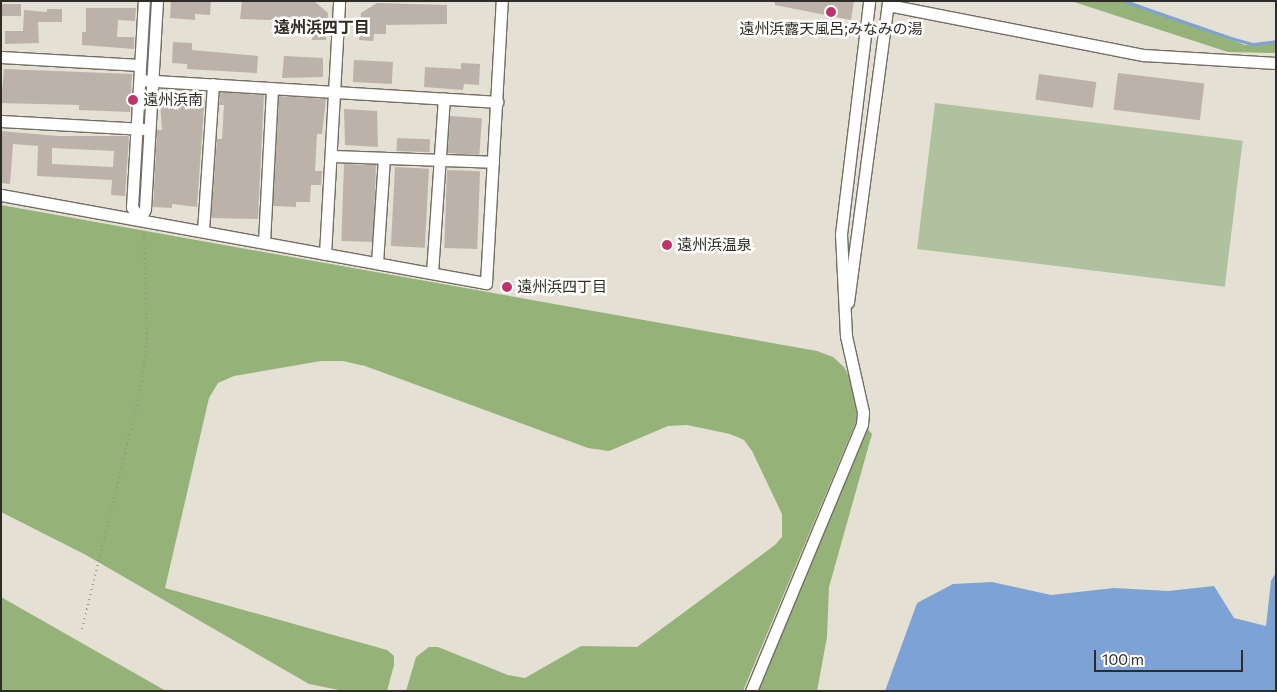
<!DOCTYPE html>
<html>
<head>
<meta charset="utf-8">
<style>
	body { margin:0 }
	#map { position:relative; width:1277px; height:692px; overflow:hidden; background:#e5e0d4; font-family:Commissioner,"Noto Sans JP",sans-serif }
	div>[style] { position:absolute }
	[style*='--x'] { left:calc(var(--x)*1px); top:calc(var(--y)*1px); width:calc(var(--w)*1px); rotate:calc(var(--a)*1deg) }
	.green>* { inset:0; background:#afc19e; transform-origin:0 0 }
	.forest>* { inset:0; background:#95b279 }
	.water>* { inset:0; background:#7da2d5 }
	.stream>* { height:3px; margin:-1.5px; padding:0 1.5px; transform-origin:1.5px; border-radius:1.5px; background:#7da2d5 }
	.building>* { inset:0; background:#bcb2a9; transform-origin:0 0 }
	.path>* { height:2px; margin-top:-1px; transform-origin:0; background:repeating-linear-gradient(90deg,#969289 0 1px,transparent 0 5px) }
	.roads { filter:drop-shadow(1px 0 #736e64) drop-shadow(-1px 0 #736e64) drop-shadow(0 1px #736e64) drop-shadow(0 -1px #736e64) }
	.minor>* { height:11px; margin:-5.5px; padding:0 5.5px; transform-origin:5.5px; border-radius:5.5px; background:#fff }
	.dots>* { width:14px; height:14px; translate:-50% -50%; box-sizing:border-box; border:2px solid #fff; border-radius:50% }
	span { translate:-50% -50%; white-space:nowrap; text-align:center; line-height:1.15; -webkit-text-stroke:5px #fff; paint-order:stroke }
	.poi-label { font-size:15px; color:#2e2c27 }
	.left { translate:0 -50%; text-align:left }
	.neighbourhood-label { font-size:16px; color:#302c23; font-weight:700 }
	.frame { position:absolute; inset:0; border:2px solid #2e2c27; pointer-events:none }
	.scale { position:absolute; left:1094px; top:650px; width:149px; height:22px; box-sizing:border-box; border:2px solid #2e2c27; border-top:0; padding-left:6px; font-size:15px; line-height:18px; white-space:nowrap; color:#2e2c27; -webkit-text-stroke:4px #fff; paint-order:stroke }
</style>
</head>
<body>
<div id="map">
	<div class="green">
		<i style="left:935px;top:103px;width:310px;height:147px;rotate:7deg"></i>
	</div>
	<div class="forest">
		<i style="clip-path:polygon(1071px 1px,1129px 1px,1245px 45px,1276px 43px,1276px 53px,1228px 52px)"></i>
		<i style="clip-path:polygon(1px 205px,817px 351px,833px 357px,844px 367px,851px 380px,857px 407px,856px 422px,743px 691px,406px 691px,416px 657px,429px 647px,438px 647px,508px 675px,525px 678px,581px 646px,637px 647px,775px 545px,782px 537px,782px 514px,752px 451px,744px 440px,730px 434px,687px 425px,668px 426px,609px 451px,588px 448px,365px 366px,343px 361px,321px 361px,234px 376px,218px 383px,209px 398px,165px 588px,387px 650px,394px 656px,394px 665px,387px 691px,344px 691px,309px 684px,86px 555px,1px 512px)"></i>
		<i style="clip-path:polygon(867px 428px,872px 434px,829px 587px,827px 637px,817px 691px,757px 691px)"></i>
		<i style="clip-path:polygon(1px 597px,166px 691px,1px 691px)"></i>
	</div>
	<div class="water">
		<i style="clip-path:polygon(1276px 572px,1276px 691px,885px 691px,917px 603px,953px 584px,992px 582px,1051px 595px,1114px 588px,1168px 591px,1214px 586px,1234px 618px,1266px 626px,1271px 581px)"></i>
	</div>
	<div class="stream">
		<i style="--x:1124;--y:1;--w:116;--a:19.1"></i>
		<i style="--x:1234;--y:39;--w:20;--a:15"></i>
		<i style="--x:1253;--y:44;--w:23;--a:-7"></i>
	</div>
	<div class="building">
		<i style="clip-path:polygon(171px 1px,211px 1px,210px 15px,195px 14px,195px 20px,170px 18px)"></i>
		<i style="clip-path:polygon(242px 1px,314px 1px,328px 13px,326px 40px,312px 40px,312px 32px,300px 31px,301px 21px,240px 19px)"></i>
		<i style="clip-path:polygon(775px 1px,854px 1px,851px 20px,775px 5px)"></i>
		<i style="clip-path:polygon(377px 3px,447px 5px,447px 24px,386px 25px,386px 34px,374px 34px,373px 41px,359px 40px,361px 13px)"></i>
		<i style="left:1px;top:4px;width:20px;height:12px"></i>
		<i style="clip-path:polygon(86px 8px,136px 8px,135px 21px,118px 20px,117px 37px,134px 37px,134px 49px,82px 45px,82px 32px,86px 32px)"></i>
		<i style="clip-path:polygon(47px 9px,62px 9px,62px 22px,38px 22px,39px 43px,5px 44px,5px 31px,23px 31px,24px 10px,47px 12px)"></i>
		<i style="clip-path:polygon(173px 42px,192px 43px,192px 50px,258px 56px,257px 73px,187px 69px,187px 64px,172px 63px)"></i>
		<i style="clip-path:polygon(284px 56px,323px 58px,323px 77px,282px 78px)"></i>
		<i style="left:354px;top:60px;width:39px;height:22px;rotate:3deg"></i>
		<i style="clip-path:polygon(461px 63px,480px 64px,479px 85px,464px 84px,463px 90px,424px 87px,425px 67px,461px 69px)"></i>
		<i style="clip-path:polygon(4px 69px,132px 74px,130px 112px,79px 110px,79px 105px,1px 103px)"></i>
		<i style="left:1118px;top:73px;width:87px;height:37px;rotate:7deg"></i>
		<i style="left:1039px;top:74px;width:58px;height:26px;rotate:8deg"></i>
		<i style="clip-path:polygon(159px 89px,205px 92px,197px 207px,172px 204px,172px 208px,153px 207px,157px 130px,162px 130px)"></i>
		<i style="clip-path:polygon(220px 92px,264px 95px,258px 219px,211px 218px,217px 139px,222px 139px,224px 105px,219px 105px)"></i>
		<i style="clip-path:polygon(279px 96px,326px 99px,322px 134px,317px 134px,315px 171px,322px 171px,321px 185px,311px 185px,310px 202px,296px 202px,296px 207px,273px 206px)"></i>
		<i style="clip-path:polygon(344px 109px,377px 111px,378px 147px,345px 145px)"></i>
		<i style="left:450px;top:116px;width:32px;height:37px;rotate:4deg"></i>
		<i style="clip-path:polygon(evenodd,1px 131px,58px 136px,129px 136px,125px 196px,111px 195px,112px 180px,37px 176px,38px 146px,13px 144px,10px 184px,1px 183px,1px 131px,52px 148px,114px 151px,113px 167px,52px 164px,52px 148px)"></i>
		<i style="left:397px;top:138px;width:33px;height:13px;rotate:2deg"></i>
		<i style="left:344px;top:164px;width:32px;height:77px;rotate:2deg"></i>
		<i style="left:395px;top:167px;width:34px;height:79px;rotate:3deg"></i>
		<i style="left:447px;top:170px;width:33px;height:78px;rotate:2deg"></i>
	</div>
	<div class="path">
		<i style="--x:82;--y:629;--w:254;--a:-76.3"></i>
		<i style="--x:142;--y:382;--w:38;--a:-83"></i>
		<i style="--x:147;--y:344;--w:112;--a:-91.5"></i>
	</div>
	<div class="roads">
		<div class="minor">
			<i style="--x:888;--y:5;--w:261;--a:11.1"></i>
			<i style="--x:1144;--y:55;--w:132;--a:3.5"></i>
			<i style="--x:1;--y:57;--w:139;--a:3.3"></i>
			<i style="--x:140;--y:80;--w:358;--a:3.5"></i>
			<i style="--x:1;--y:121;--w:143;--a:3.2"></i>
			<i style="--x:332;--y:156;--w:161;--a:2.1"></i>
			<i style="--x:1;--y:195;--w:493;--a:10.3"></i>
			<i style="--x:486;--y:283;--w:282;--a:-86.8"></i>
			<i style="--x:140;--y:220;--w:15;--a:-122"></i>
			<i style="--x:132;--y:207;--w:206;--a:-86.7"></i>
			<i style="--x:140;--y:220;--w:12;--a:-66"></i>
			<i style="--x:145;--y:209;--w:208;--a:-86.7"></i>
			<i style="--x:203;--y:231;--w:147;--a:-86.1"></i>
			<i style="--x:264;--y:242;--w:154;--a:-87"></i>
			<i style="--x:325;--y:254;--w:253;--a:-86.8"></i>
			<i style="--x:377;--y:263;--w:105;--a:-86.2"></i>
			<i style="--x:432;--y:273;--w:175;--a:-86.1"></i>
			<i style="--x:848;--y:302;--w:304;--a:-82.4"></i>
			<i style="--x:751;--y:691;--w:289;--a:-67.4"></i>
			<i style="--x:862;--y:424;--w:12;--a:-85"></i>
			<i style="--x:863;--y:412;--w:78;--a:-102.6"></i>
			<i style="--x:846;--y:336;--w:102;--a:-92.8"></i>
			<i style="--x:841;--y:234;--w:235;--a:-83.1"></i>
		</div>
	</div>
	<div class="dots">
		<i style="left:831px;top:12px;background:#be336b"></i>
		<i style="left:133px;top:100px;background:#be336b"></i>
		<i style="left:667px;top:245px;background:#be336b"></i>
		<i style="left:507px;top:287px;background:#be336b"></i>
	</div>
	<div class="poi-label">
		<span style="left:831px;top:29px">遠州浜露天風呂;みなみの湯</span>
		<span class="left" style="left:143px;top:100px">遠州浜南</span>
		<span class="left" style="left:677px;top:245px">遠州浜温泉</span>
		<span class="left" style="left:517px;top:287px">遠州浜四丁目</span>
	</div>
	<div class="neighbourhood-label">
		<span style="left:322px;top:27px">遠州浜四丁目</span>
	</div>
	<div class="frame"></div>
	<div class="scale">100 m</div>
</div>
</body>
</html>
